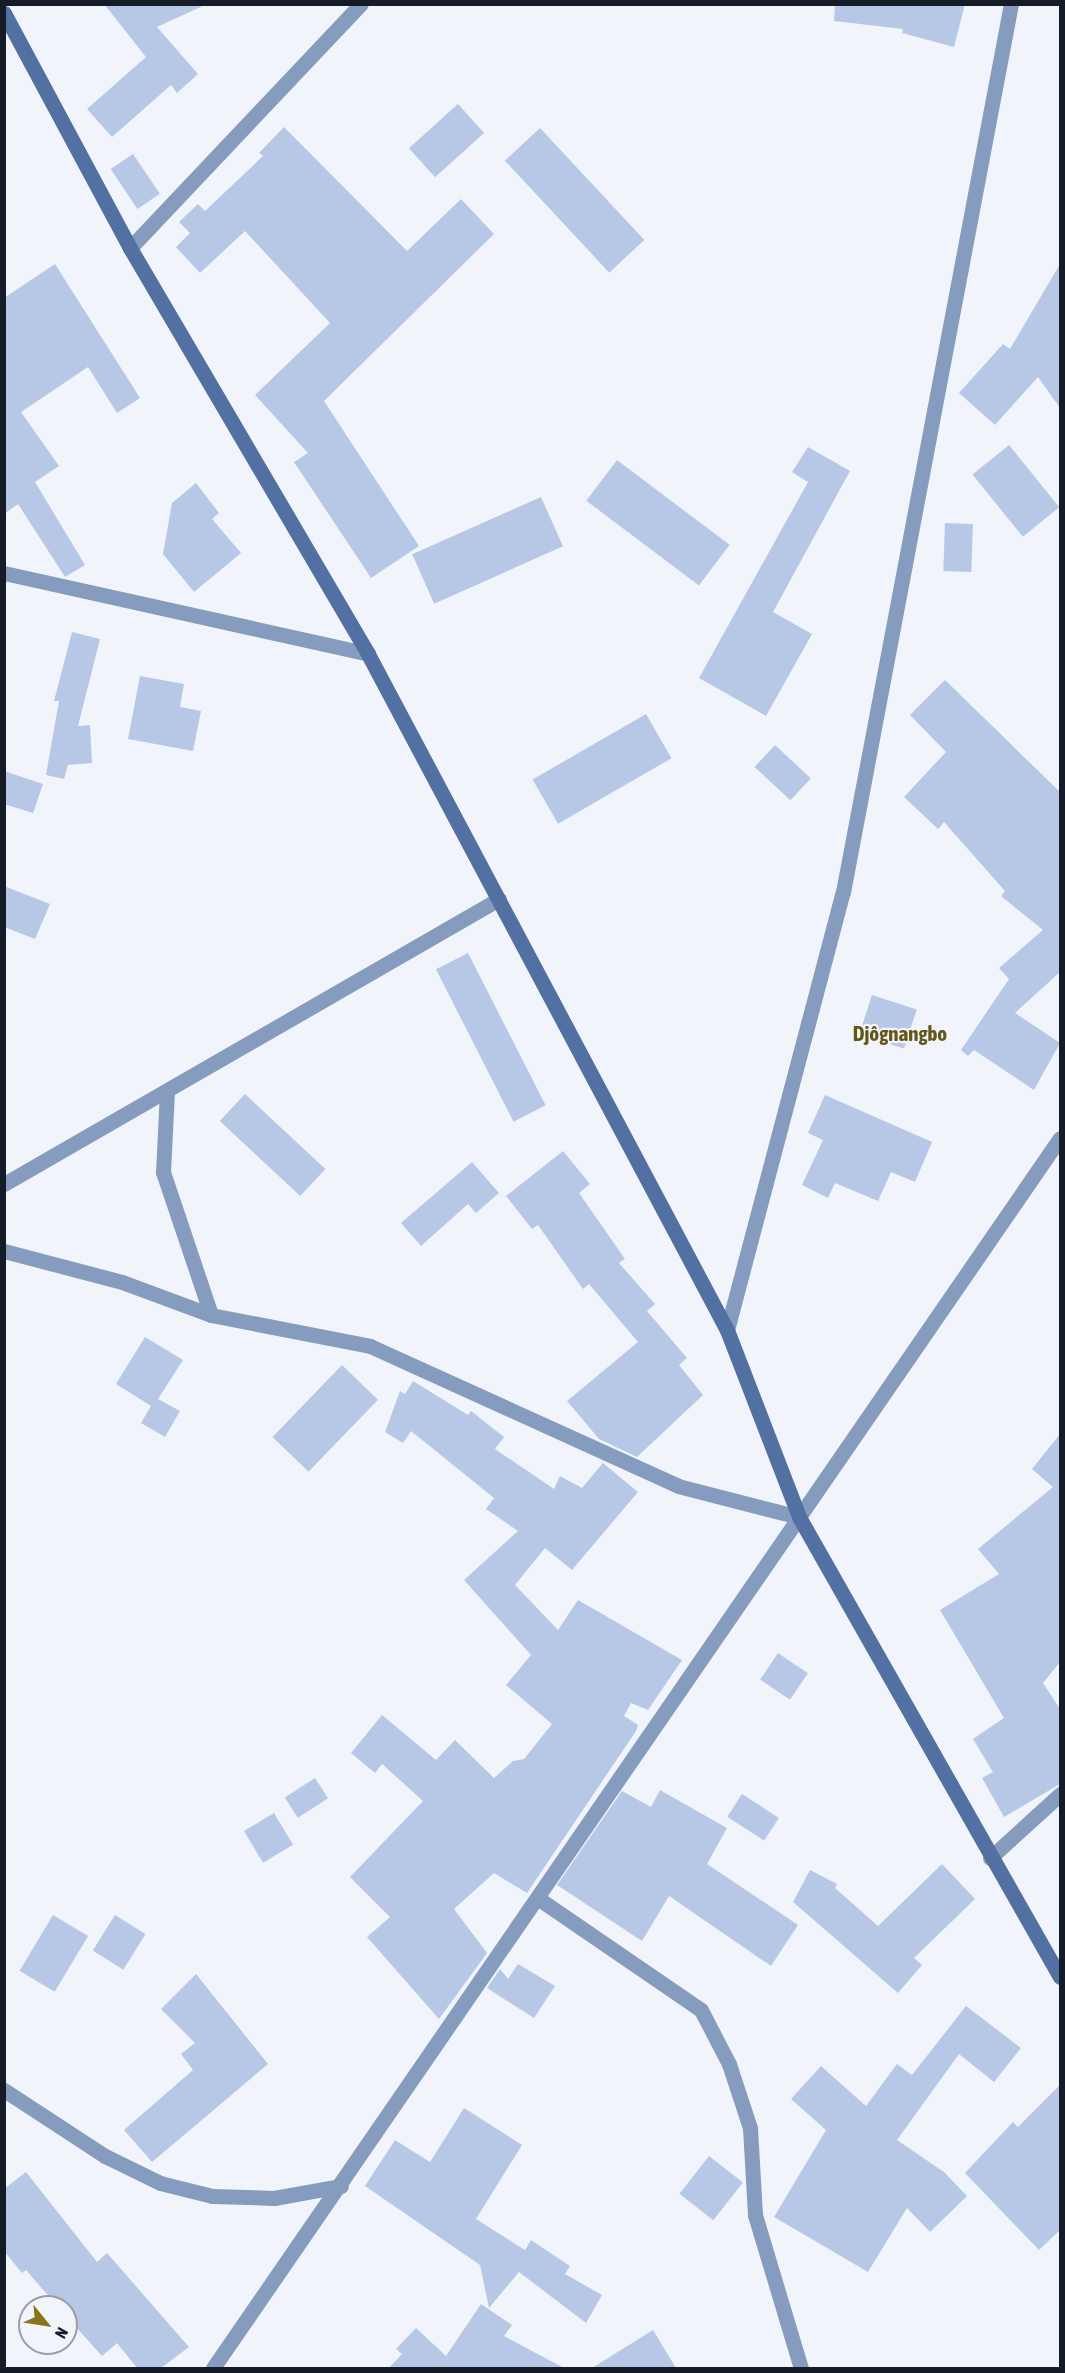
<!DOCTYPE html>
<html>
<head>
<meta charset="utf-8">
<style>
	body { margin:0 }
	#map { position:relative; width:1065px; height:2373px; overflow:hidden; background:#f1f5fb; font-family:"Asap Condensed",sans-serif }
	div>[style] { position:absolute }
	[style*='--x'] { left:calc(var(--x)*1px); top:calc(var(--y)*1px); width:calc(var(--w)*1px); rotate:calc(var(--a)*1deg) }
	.building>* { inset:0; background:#b6c8e6; transform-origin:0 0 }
	.street>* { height:15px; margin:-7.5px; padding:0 7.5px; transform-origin:7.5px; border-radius:7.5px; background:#869cbe }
	.secondary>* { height:15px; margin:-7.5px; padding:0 7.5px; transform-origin:7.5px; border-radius:7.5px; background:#5270a1 }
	span { translate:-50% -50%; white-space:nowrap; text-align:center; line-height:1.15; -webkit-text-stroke:4.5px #f1f5fb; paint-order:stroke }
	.quarter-label { font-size:21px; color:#645519; font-weight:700 }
	.frame { position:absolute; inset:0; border:6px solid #151c27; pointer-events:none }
	.north { position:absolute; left:18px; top:2295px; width:60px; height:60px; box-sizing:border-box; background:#f1f5fb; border:2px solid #999ea6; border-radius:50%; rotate:120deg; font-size:16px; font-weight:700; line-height:24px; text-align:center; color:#151c27 }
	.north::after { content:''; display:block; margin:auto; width:21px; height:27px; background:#8a7417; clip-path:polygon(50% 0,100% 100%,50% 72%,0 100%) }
</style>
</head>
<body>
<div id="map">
	<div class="building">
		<i style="clip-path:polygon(104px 4px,207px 4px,157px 27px,198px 74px,177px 93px,171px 85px,112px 137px,87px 109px,146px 57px)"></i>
		<i style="clip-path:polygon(835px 4px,965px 4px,954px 47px,902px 33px,903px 29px,834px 21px)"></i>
		<i style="left:458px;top:104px;width:39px;height:66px;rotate:48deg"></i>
		<i style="clip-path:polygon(284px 127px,407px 251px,461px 199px,494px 234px,324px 401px,419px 546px,371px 578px,294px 462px,308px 453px,255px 395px,330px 323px,245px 231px,200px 273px,176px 247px,190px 233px,179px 222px,198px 204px,205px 211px,263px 156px,259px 153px)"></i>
		<i style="left:540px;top:128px;width:153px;height:48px;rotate:47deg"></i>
		<i style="left:133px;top:154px;width:48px;height:27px;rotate:56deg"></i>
		<i style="clip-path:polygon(55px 264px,140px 398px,117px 413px,88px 367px,21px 412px,59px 466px,35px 482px,85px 565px,65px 577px,18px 504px,4px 514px,4px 298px)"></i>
		<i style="clip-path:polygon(1060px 264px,1060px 408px,1038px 377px,995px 425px,959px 393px,1003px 344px,1010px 349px)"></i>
		<i style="left:1009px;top:445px;width:80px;height:47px;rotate:51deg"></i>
		<i style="clip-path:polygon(808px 447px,850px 471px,773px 612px,812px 634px,766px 716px,699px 678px,808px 482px,792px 472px)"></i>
		<i style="left:617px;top:460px;width:141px;height:51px;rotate:37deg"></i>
		<i style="clip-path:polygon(196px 483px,219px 513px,212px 519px,241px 553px,194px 592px,163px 554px,172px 503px)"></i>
		<i style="left:541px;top:497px;width:54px;height:141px;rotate:66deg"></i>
		<i style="left:945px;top:523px;width:28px;height:48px;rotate:2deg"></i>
		<i style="clip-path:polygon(72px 632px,100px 639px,78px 726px,90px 725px,92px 763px,68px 765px,64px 779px,46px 775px,59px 701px,54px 701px)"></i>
		<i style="clip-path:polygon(140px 676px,184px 684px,180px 707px,201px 711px,193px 751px,128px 739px)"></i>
		<i style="clip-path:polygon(945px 680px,1060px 792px,1060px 972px,1015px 1013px,1060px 1043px,1034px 1090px,974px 1050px,968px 1056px,961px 1050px,1009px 979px,999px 968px,1043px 930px,1001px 896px,1005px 891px,944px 822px,938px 829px,904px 797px,946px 752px,910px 715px)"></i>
		<i style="left:646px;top:714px;width:51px;height:131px;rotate:60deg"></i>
		<i style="left:775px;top:745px;width:49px;height:30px;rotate:43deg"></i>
		<i style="clip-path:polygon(4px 771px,43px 784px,33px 813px,4px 804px)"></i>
		<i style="clip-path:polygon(4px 886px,50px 904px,35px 939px,4px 927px)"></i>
		<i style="left:468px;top:953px;width:171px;height:36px;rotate:63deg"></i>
		<i style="left:872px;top:995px;width:47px;height:41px;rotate:18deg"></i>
		<i style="left:245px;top:1094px;width:110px;height:37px;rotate:43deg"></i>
		<i style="clip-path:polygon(825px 1095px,932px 1142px,915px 1182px,891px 1172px,878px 1201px,835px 1183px,828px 1198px,802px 1185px,823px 1140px,808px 1133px)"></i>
		<i style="clip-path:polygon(563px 1151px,590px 1184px,579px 1193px,625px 1259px,619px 1263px,655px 1304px,647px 1311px,687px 1358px,679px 1365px,703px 1395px,637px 1457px,599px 1439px,567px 1401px,638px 1342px,589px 1284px,583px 1289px,538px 1225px,532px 1229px,506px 1196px)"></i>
		<i style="clip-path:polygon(472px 1162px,499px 1193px,476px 1213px,468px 1204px,421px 1246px,401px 1223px)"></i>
		<i style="clip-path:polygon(145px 1337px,183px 1360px,158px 1399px,180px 1411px,165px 1437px,141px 1423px,151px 1406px,116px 1384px)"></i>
		<i style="left:342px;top:1365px;width:50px;height:100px;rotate:44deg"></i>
		<i style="clip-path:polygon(413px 1381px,468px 1415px,471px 1411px,504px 1437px,495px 1449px,554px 1489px,560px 1476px,582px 1488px,603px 1463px,638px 1492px,572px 1570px,545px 1548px,515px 1585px,558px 1630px,578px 1600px,682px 1660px,648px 1710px,631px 1703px,624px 1716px,638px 1725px,636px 1731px,527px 1893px,494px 1873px,454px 1909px,487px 1953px,439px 2019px,367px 1937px,390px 1917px,350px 1877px,423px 1801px,382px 1764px,375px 1773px,351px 1753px,382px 1715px,436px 1760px,455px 1740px,494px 1778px,513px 1761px,524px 1759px,552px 1724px,506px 1685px,531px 1655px,464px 1580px,518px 1531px,486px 1509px,494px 1498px,411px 1431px,403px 1443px,385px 1432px,400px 1391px,405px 1394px)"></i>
		<i style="clip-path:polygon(1060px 1434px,1060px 1662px,1043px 1683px,1060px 1709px,1060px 1784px,1004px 1817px,982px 1778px,993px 1772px,973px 1739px,1004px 1718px,940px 1610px,999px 1574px,978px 1549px,1053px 1487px,1032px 1469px)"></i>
		<i style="left:778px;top:1653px;width:36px;height:32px;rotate:34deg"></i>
		<i style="left:315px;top:1778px;width:24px;height:36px;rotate:57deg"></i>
		<i style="clip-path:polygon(660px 1790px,727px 1828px,707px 1864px,798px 1925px,771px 1966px,669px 1896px,642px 1941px,557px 1885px,622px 1791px,651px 1807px)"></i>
		<i style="left:742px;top:1794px;width:44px;height:27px;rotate:33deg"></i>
		<i style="left:274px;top:1813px;width:37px;height:35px;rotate:59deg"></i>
		<i style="clip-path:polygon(942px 1864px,975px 1899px,914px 1958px,922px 1965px,898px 1993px,793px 1902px,810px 1870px,837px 1884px,835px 1888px,878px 1926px)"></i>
		<i style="left:53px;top:1915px;width:41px;height:65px;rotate:31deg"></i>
		<i style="left:115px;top:1915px;width:36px;height:42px;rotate:32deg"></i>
		<i style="clip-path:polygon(518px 1964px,555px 1986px,534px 2018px,487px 1988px,500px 1969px,508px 1979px)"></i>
		<i style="clip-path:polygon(196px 1974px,268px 2064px,152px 2162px,124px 2130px,193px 2070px,181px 2054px,195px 2043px,161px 2009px)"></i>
		<i style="clip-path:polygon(966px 2006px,1021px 2048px,994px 2082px,959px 2054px,897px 2140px,944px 2172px,967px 2196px,930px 2232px,907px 2208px,868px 2272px,774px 2217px,826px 2130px,791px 2099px,821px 2066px,866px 2106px,897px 2064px,912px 2075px)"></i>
		<i style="clip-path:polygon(1060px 2085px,1060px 2230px,1039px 2250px,965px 2173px,1013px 2122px,1018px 2127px)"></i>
		<i style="clip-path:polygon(464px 2108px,522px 2145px,476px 2219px,525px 2250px,531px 2240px,570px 2266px,565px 2274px,602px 2295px,586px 2323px,519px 2272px,489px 2308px,480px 2265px,365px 2186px,395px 2140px,430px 2162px)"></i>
		<i style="left:709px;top:2156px;width:43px;height:48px;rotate:38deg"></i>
		<i style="clip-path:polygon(26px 2172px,97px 2262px,107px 2253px,189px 2347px,161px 2368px,137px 2368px,117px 2343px,102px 2356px,66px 2316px,66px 2307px,58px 2307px,26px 2270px,22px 2273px,4px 2251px,4px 2189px)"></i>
		<i style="clip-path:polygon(481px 2304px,512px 2325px,504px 2336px,564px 2368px,389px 2368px,402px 2354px,396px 2349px,416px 2328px,446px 2356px)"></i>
		<i style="clip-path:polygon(653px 2330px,676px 2368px,592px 2368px)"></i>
	</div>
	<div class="street">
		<i style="--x:130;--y:248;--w:336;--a:-46.6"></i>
		<i style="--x:4;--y:573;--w:373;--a:12.5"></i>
		<i style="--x:167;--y:1091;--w:81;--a:92.8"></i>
		<i style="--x:163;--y:1172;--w:151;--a:71.4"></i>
		<i style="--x:4;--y:1184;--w:571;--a:-29.93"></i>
		<i style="--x:4;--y:1251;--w:122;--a:14.7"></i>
		<i style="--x:122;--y:1282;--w:95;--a:20.3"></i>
		<i style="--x:211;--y:1315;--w:162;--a:11"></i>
		<i style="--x:370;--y:1346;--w:338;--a:24.4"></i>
		<i style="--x:678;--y:1486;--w:125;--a:14.4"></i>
		<i style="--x:727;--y:1330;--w:453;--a:-75.2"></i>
		<i style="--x:843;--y:892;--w:904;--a:-79.29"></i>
		<i style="--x:990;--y:1858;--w:95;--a:-42.4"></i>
		<i style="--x:539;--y:1899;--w:196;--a:34.4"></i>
		<i style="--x:701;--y:2010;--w:61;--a:62.6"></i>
		<i style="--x:729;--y:2064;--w:67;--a:71.8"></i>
		<i style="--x:750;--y:2128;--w:87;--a:86.7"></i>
		<i style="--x:755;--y:2215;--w:160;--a:73.3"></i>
		<i style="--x:4;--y:2090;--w:121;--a:33.2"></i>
		<i style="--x:105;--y:2156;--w:61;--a:26.1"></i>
		<i style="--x:160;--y:2183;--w:54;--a:14"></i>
		<i style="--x:212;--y:2196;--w:62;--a:1.8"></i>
		<i style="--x:274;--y:2198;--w:68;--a:-10.2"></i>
		<i style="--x:213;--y:2368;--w:1493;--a:-55.45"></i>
	</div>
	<div class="secondary">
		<i style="--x:4;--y:13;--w:267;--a:61.8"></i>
		<i style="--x:130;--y:248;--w:471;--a:59.6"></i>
		<i style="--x:368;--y:654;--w:765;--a:62.03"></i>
		<i style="--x:727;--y:1330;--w:200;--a:68.9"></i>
		<i style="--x:799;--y:1517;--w:529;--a:60.43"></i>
	</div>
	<div class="quarter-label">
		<span style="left:900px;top:1033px">Djôgnangbo</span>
	</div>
	<div class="frame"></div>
	<div class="north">N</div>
</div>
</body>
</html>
